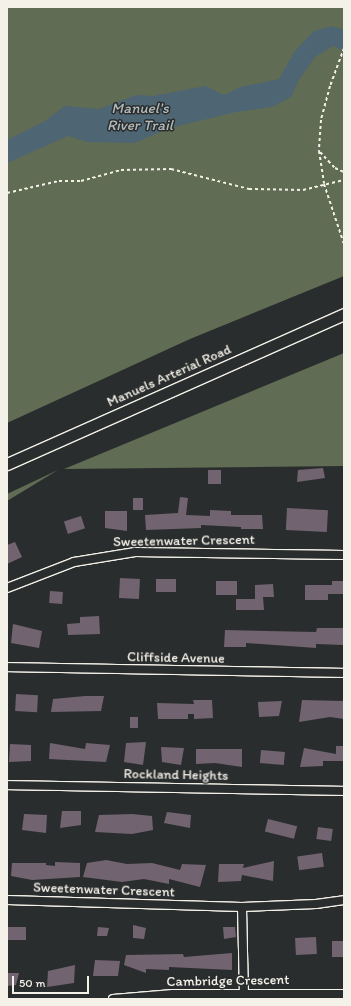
<!DOCTYPE html>
<html>
<head>
<meta charset="utf-8">
<style>
	body { margin:0 }
	#map { position:relative; width:351px; height:1006px; overflow:hidden; background:#2a2d2e; font-family:Itim,sans-serif }
	div>[style] { position:absolute }
	[style*='--x'] { left:calc(var(--x)*1px); top:calc(var(--y)*1px); width:calc(var(--w)*1px); rotate:calc(var(--a)*1deg) }
	.green>* { inset:0; background:#606d54 }
	.water>* { inset:0; background:#4e6573 }
	.building>* { inset:0; background:#716370; transform-origin:0 0 }
	.path>* { height:2px; margin-top:-1px; transform-origin:0; background:repeating-linear-gradient(90deg,#f4f1e8 0 3px,transparent 0 6px) }
	.roads { filter:drop-shadow(1px 0 #f4f1e8) drop-shadow(-1px 0 #f4f1e8) drop-shadow(0 1px #f4f1e8) drop-shadow(0 -1px #f4f1e8) }
	.street>* { height:8px; margin:-4px; padding:0 4px; transform-origin:4px; border-radius:4px; background:#2a2d2e }
	.secondary>* { height:11px; margin:-5.5px; padding:0 5.5px; transform-origin:5.5px; border-radius:5.5px; background:#2a2d2e }
	span { translate:-50% -50%; white-space:nowrap; text-align:center; line-height:1.15; -webkit-text-stroke:3px #2a2d2e; paint-order:stroke }
	.street-label { font-size:14px; color:#f4f1e8 }
	.water-label { font-size:15px; color:#b2b9b9; font-style:italic }
	.frame { position:absolute; inset:0; border:8px solid #f4f1e8; pointer-events:none }
	.scale { position:absolute; left:12px; top:976px; width:77px; height:18px; box-sizing:border-box; border:2px solid #f4f1e8; border-top:0; padding-left:5px; font-size:12px; line-height:14px; white-space:nowrap; color:#f4f1e8; -webkit-text-stroke:3px #2a2d2e; paint-order:stroke }
</style>
</head>
<body>
<div id="map">
	<div class="green">
		<i style="clip-path:polygon(7px 7px,344px 7px,344px 276px,190px 339px,7px 423px)"></i>
		<i style="clip-path:polygon(344px 353px,344px 466px,64px 469px)"></i>
		<i style="clip-path:polygon(58px 470px,7px 501px,7px 494px)"></i>
	</div>
	<div class="water">
		<i style="clip-path:polygon(332px 26px,344px 30px,344px 51px,333px 46px,315px 57px,299px 80px,291px 97px,272px 107px,236px 112px,170px 128px,134px 143px,87px 142px,68px 136px,7px 163px,7px 140px,45px 121px,65px 106px,99px 109px,136px 95px,153px 96px,205px 86px,224px 95px,240px 87px,279px 79px,295px 51px,314px 31px)"></i>
	</div>
	<div class="building">
		<i style="clip-path:polygon(323px 468px,325px 478px,297px 482px,298px 470px)"></i>
		<i style="left:208px;top:470px;width:13px;height:14px"></i>
		<i style="clip-path:polygon(180px 497px,188px 498px,186px 515px,210px 516px,210px 510px,231px 511px,231px 515px,262px 515px,263px 529px,241px 529px,241px 527px,201px 525px,201px 528px,146px 530px,145px 515px,178px 513px)"></i>
		<i style="left:133px;top:498px;width:10px;height:12px"></i>
		<i style="left:287px;top:508px;width:41px;height:22px;rotate:3deg"></i>
		<i style="clip-path:polygon(105px 511px,127px 511px,127px 531px,105px 528px)"></i>
		<i style="left:81px;top:516px;width:13px;height:18px;rotate:72deg"></i>
		<i style="clip-path:polygon(15px 542px,22px 557px,7px 564px,7px 545px)"></i>
		<i style="left:120px;top:578px;width:20px;height:20px;rotate:3deg"></i>
		<i style="left:156px;top:579px;width:20px;height:13px"></i>
		<i style="left:237px;top:581px;width:14px;height:21px;rotate:90deg"></i>
		<i style="clip-path:polygon(332px 581px,344px 581px,344px 594px,328px 594px,328px 600px,305px 600px,305px 585px,332px 585px)"></i>
		<i style="clip-path:polygon(273px 584px,274px 597px,263px 597px,264px 610px,236px 610px,236px 599px,255px 599px,255px 585px)"></i>
		<i style="left:50px;top:591px;width:13px;height:12px;rotate:4deg"></i>
		<i style="clip-path:polygon(99px 616px,100px 634px,68px 635px,67px 624px,80px 623px,80px 617px)"></i>
		<i style="clip-path:polygon(13px 624px,42px 631px,39px 648px,11px 643px)"></i>
		<i style="clip-path:polygon(317px 628px,344px 628px,344px 645px,316px 644px,316px 648px,246px 643px,246px 647px,224px 647px,225px 630px,316px 632px)"></i>
		<i style="left:16px;top:694px;width:22px;height:17px;rotate:3deg"></i>
		<i style="clip-path:polygon(85px 696px,104px 696px,101px 711px,51px 712px,53px 699px)"></i>
		<i style="clip-path:polygon(193px 700px,212px 700px,213px 718px,194px 719px,194px 714px,188px 714px,188px 719px,158px 719px,157px 703px,194px 704px)"></i>
		<i style="clip-path:polygon(302px 700px,344px 701px,344px 719px,330px 717px,299px 722px)"></i>
		<i style="clip-path:polygon(282px 701px,279px 716px,259px 717px,258px 702px)"></i>
		<i style="left:130px;top:717px;width:8px;height:11px"></i>
		<i style="clip-path:polygon(146px 742px,143px 765px,124px 762px,126px 743px)"></i>
		<i style="clip-path:polygon(50px 743px,85px 749px,86px 743px,110px 745px,106px 762px,49px 759px)"></i>
		<i style="clip-path:polygon(10px 744px,31px 745px,31px 761px,9px 762px)"></i>
		<i style="clip-path:polygon(336px 746px,344px 746px,344px 761px,323px 761px,323px 766px,300px 767px,304px 748px,336px 754px)"></i>
		<i style="clip-path:polygon(161px 747px,184px 748px,181px 765px,162px 762px)"></i>
		<i style="clip-path:polygon(196px 749px,242px 749px,242px 767px,215px 763px,196px 764px)"></i>
		<i style="left:261px;top:750px;width:24px;height:13px;rotate:5deg"></i>
		<i style="clip-path:polygon(62px 811px,81px 811px,81px 825px,60px 828px)"></i>
		<i style="clip-path:polygon(167px 812px,191px 815px,190px 828px,164px 823px)"></i>
		<i style="clip-path:polygon(24px 814px,47px 815px,46px 833px,22px 830px)"></i>
		<i style="clip-path:polygon(132px 814px,152px 816px,153px 830px,132px 834px,95px 832px,99px 815px)"></i>
		<i style="left:268px;top:819px;width:30px;height:13px;rotate:14deg"></i>
		<i style="left:318px;top:827px;width:15px;height:12px;rotate:8deg"></i>
		<i style="left:322px;top:853px;width:14px;height:25px;rotate:82deg"></i>
		<i style="clip-path:polygon(106px 860px,127px 864px,152px 863px,180px 870px,182px 864px,206px 865px,200px 887px,169px 879px,169px 884px,144px 879px,122px 882px,83px 877px,87px 863px)"></i>
		<i style="clip-path:polygon(274px 861px,273px 881px,242px 875px,241px 881px,218px 882px,219px 864px,244px 864px,243px 868px)"></i>
		<i style="clip-path:polygon(55px 862px,80px 863px,80px 877px,32px 880px,11px 876px,12px 863px,46px 863px,46px 865px,55px 866px)"></i>
		<i style="clip-path:polygon(133px 925px,146px 928px,144px 939px,133px 938px)"></i>
		<i style="left:26px;top:927px;width:13px;height:18px;rotate:90deg"></i>
		<i style="clip-path:polygon(98px 927px,109px 928px,107px 936px,97px 936px)"></i>
		<i style="clip-path:polygon(223px 927px,235px 927px,236px 937px,224px 939px)"></i>
		<i style="left:316px;top:937px;width:17px;height:21px;rotate:87deg"></i>
		<i style="left:332px;top:941px;width:12px;height:16px"></i>
		<i style="clip-path:polygon(232px 953px,232px 970px,169px 967px,169px 970px,146px 969px,146px 973px,124px 965px,126px 955px,183px 954px,184px 957px)"></i>
		<i style="clip-path:polygon(95px 960px,120px 961px,118px 976px,93px 976px)"></i>
		<i style="clip-path:polygon(75px 965px,74px 983px,47px 987px,48px 971px)"></i>
		<i style="clip-path:polygon(7px 973px,19px 973px,16px 985px,7px 986px)"></i>
	</div>
	<div class="path">
		<i style="--x:344;--y:48;--w:40;--a:110.2"></i>
		<i style="--x:330;--y:86;--w:35;--a:105"></i>
		<i style="--x:321;--y:120;--w:31;--a:94"></i>
		<i style="--x:319;--y:151;--w:33;--a:81"></i>
		<i style="--x:324;--y:184;--w:63;--a:71.6"></i>
		<i style="--x:320;--y:152;--w:22;--a:47"></i>
		<i style="--x:335;--y:168;--w:10;--a:24"></i>
		<i style="--x:7;--y:193;--w:53;--a:-13"></i>
		<i style="--x:59;--y:181;--w:22;--a:0"></i>
		<i style="--x:81;--y:181;--w:41;--a:-15.4"></i>
		<i style="--x:121;--y:170;--w:50;--a:-1.1"></i>
		<i style="--x:171;--y:169;--w:81;--a:14.4"></i>
		<i style="--x:249;--y:189;--w:54;--a:1.1"></i>
		<i style="--x:303;--y:190;--w:42;--a:-13.7"></i>
	</div>
	<div class="roads">
		<div class="street">
			<i style="--x:7;--y:588;--w:72;--a:-21.2"></i>
			<i style="--x:74;--y:562;--w:62;--a:-9.3"></i>
			<i style="--x:135;--y:552;--w:209;--a:0.8"></i>
			<i style="--x:7;--y:667;--w:337;--a:1"></i>
			<i style="--x:7;--y:785;--w:337;--a:1"></i>
			<i style="--x:7;--y:900;--w:235;--a:1.7"></i>
			<i style="--x:242;--y:907;--w:74;--a:-2.3"></i>
			<i style="--x:316;--y:904;--w:28;--a:-8"></i>
			<i style="--x:242;--y:907;--w:86;--a:88.7"></i>
			<i style="--x:113;--y:999;--w:60;--a:-4.8"></i>
			<i style="--x:173;--y:994;--w:171;--a:0"></i>
		</div>
		<div class="secondary">
			<i style="--x:7;--y:464;--w:369;--a:-24"></i>
		</div>
	</div>
	<div class="street-label">
		<span style="left:169px;top:376px;rotate:-24deg">Manuels Arterial Road</span>
		<span style="left:184px;top:541px;rotate:-1deg">Sweetenwater Crescent</span>
		<span style="left:176px;top:658px;rotate:1deg">Cliffside Avenue</span>
		<span style="left:176px;top:775px;rotate:1deg">Rockland Heights</span>
		<span style="left:104px;top:890px;rotate:2deg">Sweetenwater Crescent</span>
		<span style="left:228px;top:981px;rotate:-1deg">Cambridge Crescent</span>
	</div>
	<div class="water-label">
		<span style="left:140px;top:117px">Manuel's<br>River Trail</span>
	</div>
	<div class="frame"></div>
	<div class="scale">50 m</div>
</div>
</body>
</html>
